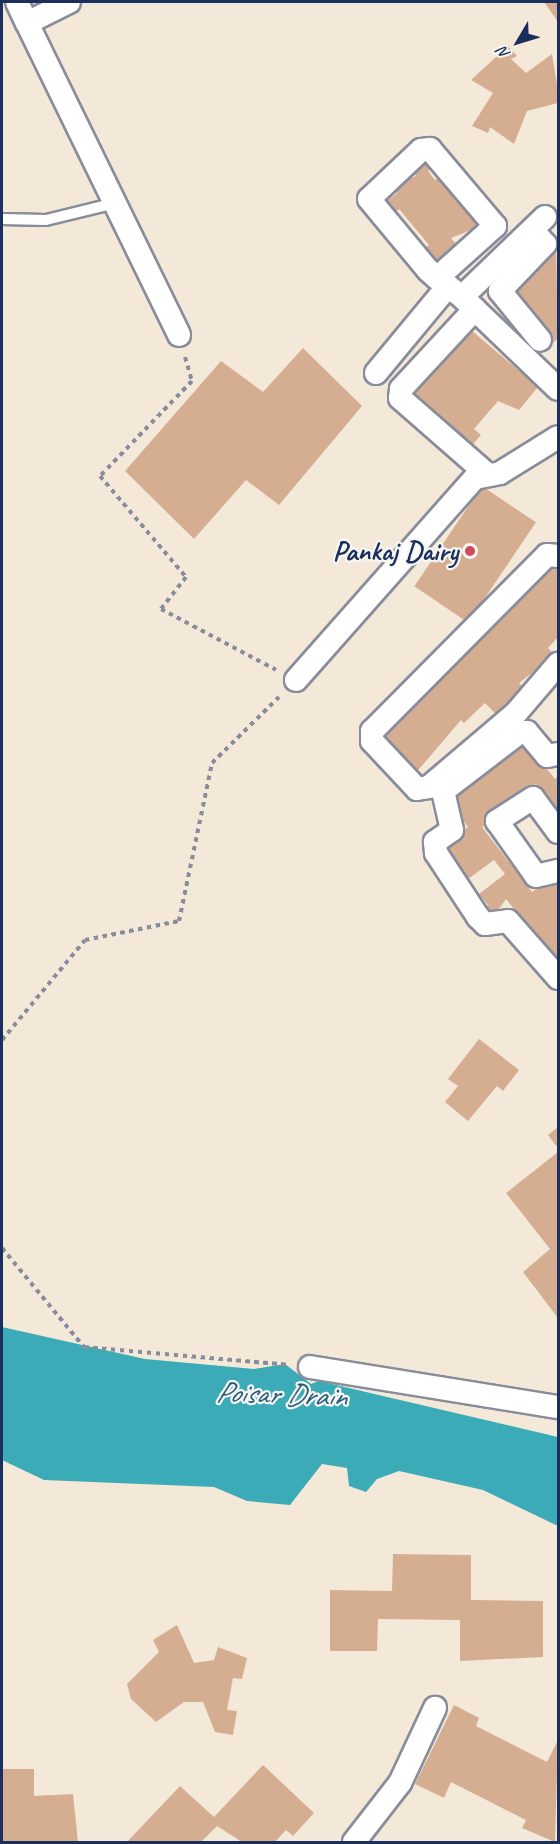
<!DOCTYPE html>
<html>
<head>
<meta charset="utf-8">
<style>
	body { margin:0 }
	#map { position:relative; width:560px; height:1844px; overflow:hidden; background:#f4e9d8; font-family:Caveat,sans-serif }
	div>[style] { position:absolute }
	[style*='--x'] { left:calc(var(--x)*1px); top:calc(var(--y)*1px); width:calc(var(--w)*1px); rotate:calc(var(--a)*1deg) }
	.water>* { inset:0; background:#3aabb7 }
	.building>* { inset:0; background:#d5ae91; transform-origin:0 0 }
	.path>* { height:4px; margin-top:-2px; transform-origin:0; background:repeating-linear-gradient(90deg,#888c9b 0 4.5px,transparent 0 9px) }
	.roads { filter:drop-shadow(2px 0 #888c9b) drop-shadow(-2px 0 #888c9b) drop-shadow(0 2px #888c9b) drop-shadow(0 -2px #888c9b) }
	.service>* { height:10px; margin:-5px; padding:0 5px; transform-origin:5px; border-radius:5px; background:#fff }
	.minor>* { height:22px; margin:-11px; padding:0 11px; transform-origin:11px; border-radius:11px; background:#fff }
	.dots>* { width:16px; height:16px; translate:-50% -50%; box-sizing:border-box; border:3px solid #f6f6f2; border-radius:50% }
	span { translate:-50% -50%; white-space:nowrap; text-align:center; line-height:1.15; -webkit-text-stroke:4.5px #f6f6f2; paint-order:stroke }
	.poi-label { font-size:28px; color:#1b2f5e; font-weight:700 }
	.right { translate:-100% -50%; text-align:right }
	.water-label { font-size:30px; color:#265a7d; font-style:italic }
	.frame { position:absolute; inset:0; border:3px solid #1b2f5e; pointer-events:none }
	.north { position:absolute; left:488px; top:12px; width:60px; height:60px; -webkit-text-stroke:4px #f6f6f2; paint-order:stroke; rotate:232deg; font-size:16px; font-weight:700; line-height:24px; text-align:center; color:#1b2f5e }
	.north::after { content:''; display:block; margin:auto; width:21px; height:27px; background:#1b2f5e; clip-path:polygon(50% 0,100% 100%,50% 72%,0 100%) }
</style>
</head>
<body>
<div id="map">
	<div class="water">
		<i style="clip-path:polygon(2px 1327px,145px 1359px,254px 1369px,285px 1364px,311px 1384px,319px 1381px,558px 1437px,558px 1526px,483px 1490px,399px 1471px,377px 1479px,366px 1492px,349px 1486px,347px 1468px,322px 1464px,290px 1505px,247px 1501px,214px 1487px,44px 1480px,2px 1460px)"></i>
	</div>
	<div class="building">
		<i style="clip-path:polygon(544px 2px,558px 2px,558px 22px)"></i>
		<i style="clip-path:polygon(508px 46px,517px 56px,511px 59px,526px 73px,552px 54px,558px 91px,558px 103px,527px 111px,514px 144px,490px 127px,488px 133px,472px 126px,493px 93px,471px 80px)"></i>
		<i style="clip-path:polygon(428px 156px,435px 166px,428px 171px,435px 180px,439px 177px,459px 201px,466px 196px,488px 223px,451px 238px,459px 247px,442px 255px,448px 261px,436px 271px,420px 252px,429px 245px,399px 209px,391px 216px,381px 194px,387px 201px,397px 193px,391px 186px,416px 176px,411px 170px)"></i>
		<i style="clip-path:polygon(556px 245px,558px 338px,553px 343px,507px 286px)"></i>
		<i style="clip-path:polygon(465px 325px,538px 387px,519px 410px,498px 401px,474px 429px,481px 435px,468px 450px,405px 397px)"></i>
		<i style="clip-path:polygon(303px 348px,362px 406px,279px 505px,246px 480px,194px 539px,125px 471px,221px 361px,263px 392px)"></i>
		<i style="left:482px;top:486px;width:65px;height:121px;rotate:34deg"></i>
		<i style="clip-path:polygon(552px 556px,558px 562px,558px 637px,548px 648px,555px 655px,519px 683px,523px 687px,496px 714px,485px 703px,464px 723px,461px 720px,414px 775px,376px 735px)"></i>
		<i style="clip-path:polygon(522px 737px,555px 779px,558px 776px,558px 827px,546px 810px,552px 805px,536px 784px,482px 827px,532px 892px,554px 875px,558px 880px,558px 965px,506px 899px,492px 919px,484px 908px,488px 905px,479px 894px,505px 874px,494px 860px,464px 882px,439px 850px,468px 827px,445px 797px)"></i>
		<i style="clip-path:polygon(479px 1039px,519px 1070px,503px 1091px,497px 1086px,468px 1121px,445px 1102px,458px 1086px,448px 1079px)"></i>
		<i style="clip-path:polygon(558px 1127px,558px 1148px,548px 1135px)"></i>
		<i style="clip-path:polygon(558px 1152px,558px 1318px,523px 1272px,550px 1249px,506px 1193px)"></i>
		<i style="clip-path:polygon(393px 1554px,471px 1555px,471px 1600px,543px 1601px,543px 1657px,460px 1661px,460px 1620px,378px 1619px,377px 1651px,330px 1651px,330px 1590px,392px 1591px)"></i>
		<i style="clip-path:polygon(177px 1625px,194px 1663px,214px 1660px,218px 1647px,247px 1658px,242px 1679px,233px 1678px,227px 1710px,237px 1711px,233px 1735px,215px 1732px,203px 1702px,184px 1702px,156px 1722px,131px 1699px,127px 1684px,159px 1652px,153px 1640px)"></i>
		<i style="clip-path:polygon(454px 1705px,479px 1718px,476px 1726px,547px 1762px,558px 1740px,555px 1842px,522px 1828px,526px 1820px,451px 1782px,444px 1798px,415px 1784px)"></i>
		<i style="clip-path:polygon(263px 1765px,314px 1813px,293px 1836px,286px 1830px,275px 1842px,242px 1842px,217px 1826px,201px 1842px,127px 1842px,180px 1786px,214px 1817px)"></i>
		<i style="clip-path:polygon(2px 1769px,34px 1769px,34px 1796px,73px 1794px,78px 1842px,2px 1842px)"></i>
	</div>
	<div class="path">
		<i style="--x:185;--y:357;--w:25;--a:74"></i>
		<i style="--x:192;--y:381;--w:132;--a:134.1"></i>
		<i style="--x:100;--y:476;--w:133;--a:49.6"></i>
		<i style="--x:186;--y:577;--w:41;--a:128"></i>
		<i style="--x:161;--y:609;--w:130;--a:27.9"></i>
		<i style="--x:2;--y:1040;--w:130;--a:-50.3"></i>
		<i style="--x:85;--y:940;--w:96;--a:-11.4"></i>
		<i style="--x:179;--y:921;--w:161;--a:-78.2"></i>
		<i style="--x:212;--y:763;--w:94;--a:-44.6"></i>
		<i style="--x:2;--y:1248;--w:129;--a:50.4"></i>
		<i style="--x:84;--y:1347;--w:205;--a:5"></i>
	</div>
	<div class="roads">
		<div class="service">
			<i style="--x:2;--y:219;--w:44;--a:1.3"></i>
			<i style="--x:46;--y:220;--w:71;--a:-13.8"></i>
		</div>
		<div class="minor">
			<i style="--x:17;--y:2;--w:23;--a:65"></i>
			<i style="--x:27;--y:23;--w:47;--a:-26.6"></i>
			<i style="--x:27;--y:23;--w:347;--a:64"></i>
			<i style="--x:545;--y:217;--w:115;--a:136.1"></i>
			<i style="--x:462;--y:297;--w:133;--a:43.8"></i>
			<i style="--x:532;--y:230;--w:19;--a:47"></i>
			<i style="--x:545;--y:244;--w:65;--a:133.8"></i>
			<i style="--x:500;--y:291;--w:63;--a:50.8"></i>
			<i style="--x:437;--y:278;--w:78;--a:-41.9"></i>
			<i style="--x:495;--y:226;--w:101;--a:-130.2"></i>
			<i style="--x:430;--y:149;--w:9;--a:174"></i>
			<i style="--x:421;--y:150;--w:71;--a:136.7"></i>
			<i style="--x:369;--y:199;--w:92;--a:50.3"></i>
			<i style="--x:428;--y:270;--w:12;--a:42"></i>
			<i style="--x:437;--y:278;--w:31;--a:37"></i>
			<i style="--x:475;--y:309;--w:109;--a:132.8"></i>
			<i style="--x:401;--y:389;--w:9;--a:96"></i>
			<i style="--x:400;--y:398;--w:117;--a:41.2"></i>
			<i style="--x:376;--y:373;--w:113;--a:-50.4"></i>
			<i style="--x:558;--y:556;--w:11;--a:-175"></i>
			<i style="--x:547;--y:555;--w:248;--a:134.8"></i>
			<i style="--x:372;--y:731;--w:10;--a:90"></i>
			<i style="--x:372;--y:741;--w:66;--a:46.8"></i>
			<i style="--x:417;--y:789;--w:12;--a:-9"></i>
			<i style="--x:429;--y:787;--w:114;--a:-40.4"></i>
			<i style="--x:516;--y:713;--w:65;--a:-49.4"></i>
			<i style="--x:296;--y:680;--w:270;--a:-48.5"></i>
			<i style="--x:475;--y:478;--w:25;--a:-11"></i>
			<i style="--x:500;--y:473;--w:68;--a:-31.8"></i>
			<i style="--x:558;--y:754;--w:11;--a:170"></i>
			<i style="--x:547;--y:756;--w:31;--a:-130"></i>
			<i style="--x:527;--y:732;--w:7;--a:180"></i>
			<i style="--x:520;--y:732;--w:97;--a:142.5"></i>
			<i style="--x:443;--y:791;--w:40;--a:77"></i>
			<i style="--x:452;--y:830;--w:21;--a:145"></i>
			<i style="--x:435;--y:842;--w:11;--a:85"></i>
			<i style="--x:436;--y:853;--w:77;--a:56.7"></i>
			<i style="--x:478;--y:917;--w:10;--a:45"></i>
			<i style="--x:485;--y:924;--w:23;--a:-7"></i>
			<i style="--x:508;--y:921;--w:76;--a:48.7"></i>
			<i style="--x:558;--y:832;--w:42;--a:-126.3"></i>
			<i style="--x:533;--y:798;--w:43;--a:147.4"></i>
			<i style="--x:497;--y:821;--w:67;--a:54.7"></i>
			<i style="--x:536;--y:876;--w:23;--a:-13"></i>
			<i style="--x:310;--y:1367;--w:251;--a:9.2"></i>
			<i style="--x:354;--y:1842;--w:75;--a:-52.1"></i>
			<i style="--x:400;--y:1783;--w:83;--a:-65"></i>
		</div>
	</div>
	<div class="dots">
		<i style="left:470px;top:551px;background:#d1495b"></i>
	</div>
	<div class="poi-label">
		<span class="right" style="left:458px;top:551px">Pankaj Dairy</span>
	</div>
	<div class="water-label">
		<span style="left:281px;top:1394px;rotate:2deg">Poisar Drain</span>
	</div>
	<div class="frame"></div>
	<div class="north">N</div>
</div>
</body>
</html>
